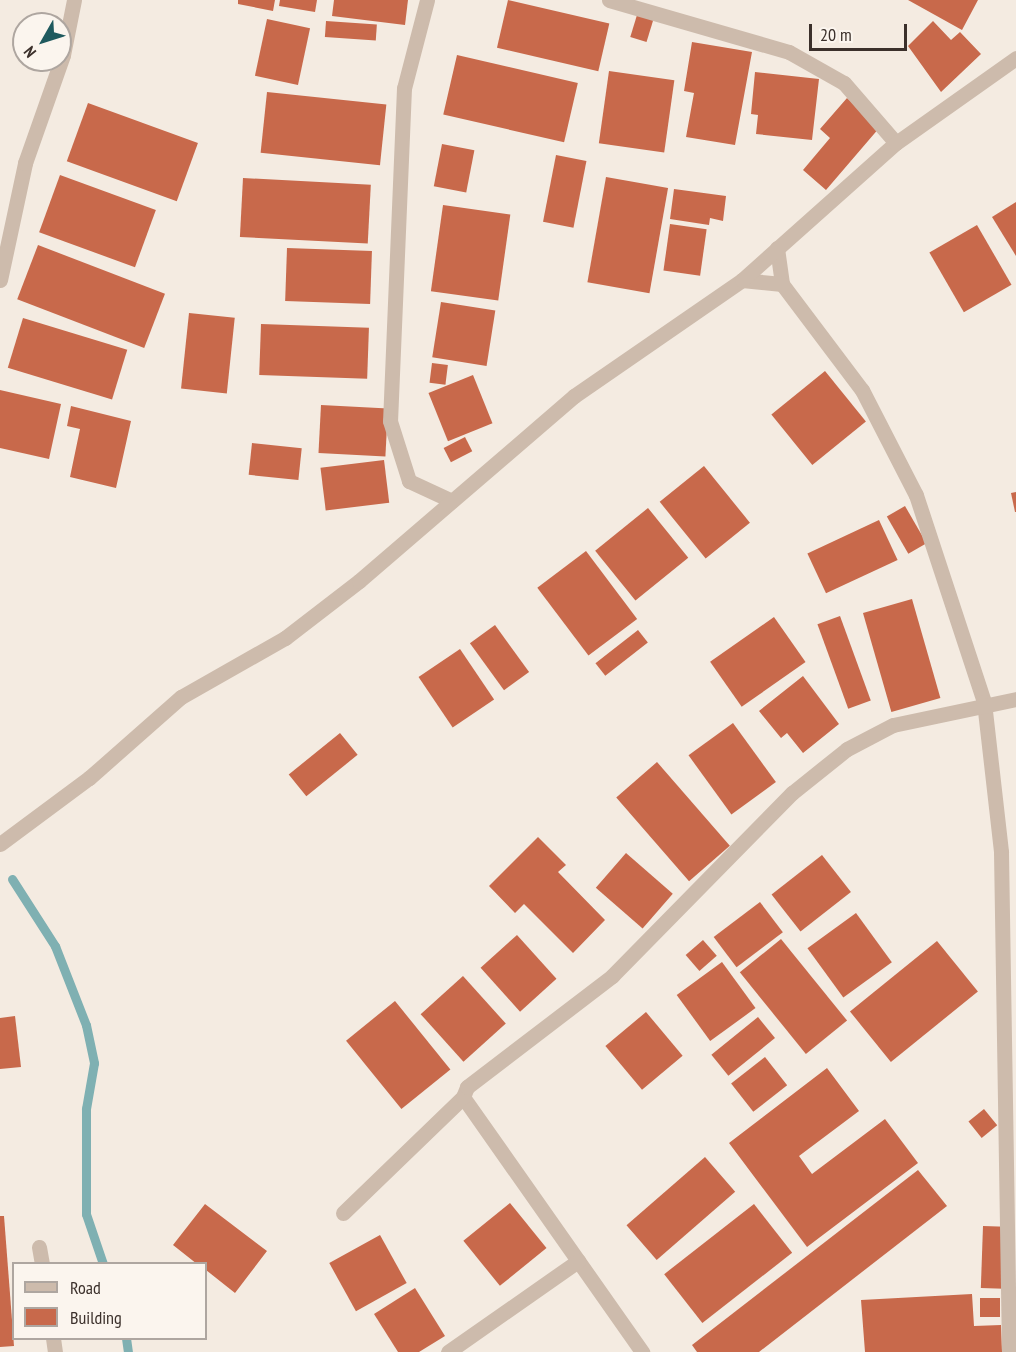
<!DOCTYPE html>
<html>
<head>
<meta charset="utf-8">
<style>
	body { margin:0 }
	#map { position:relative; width:1016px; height:1352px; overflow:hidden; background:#f4ebe1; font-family:"PT Sans Narrow",sans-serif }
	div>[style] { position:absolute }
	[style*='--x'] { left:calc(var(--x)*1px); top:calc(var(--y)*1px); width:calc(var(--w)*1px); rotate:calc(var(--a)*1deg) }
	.stream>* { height:9px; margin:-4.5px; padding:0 4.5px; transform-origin:4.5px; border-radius:4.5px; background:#7fb0b2 }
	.building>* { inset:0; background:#c8694b; transform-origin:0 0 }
	.street>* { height:15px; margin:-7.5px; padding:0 7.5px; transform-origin:7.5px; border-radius:7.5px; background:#cdbbac }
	span { translate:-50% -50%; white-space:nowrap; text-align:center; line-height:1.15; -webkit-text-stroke:4.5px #fbf5ee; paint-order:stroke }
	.legend { position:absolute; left:12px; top:1262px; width:195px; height:78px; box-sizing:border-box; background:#fbf5ee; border:2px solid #aea6a0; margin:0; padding:8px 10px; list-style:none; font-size:18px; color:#3b302b }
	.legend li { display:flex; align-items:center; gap:12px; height:30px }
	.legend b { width:30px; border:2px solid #aea6a0 }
	.north { position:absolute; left:12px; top:12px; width:60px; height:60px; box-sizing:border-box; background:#fbf5ee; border:2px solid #aea6a0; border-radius:50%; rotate:231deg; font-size:16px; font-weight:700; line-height:24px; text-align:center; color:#3b302b }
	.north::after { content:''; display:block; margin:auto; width:21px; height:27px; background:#1f5a5e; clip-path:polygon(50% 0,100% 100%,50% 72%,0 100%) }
	.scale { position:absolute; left:809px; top:24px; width:98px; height:27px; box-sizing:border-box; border:3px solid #3b302b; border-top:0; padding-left:8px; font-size:18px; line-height:21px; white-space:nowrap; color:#3b302b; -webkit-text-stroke:4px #fbf5ee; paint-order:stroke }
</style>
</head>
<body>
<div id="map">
	<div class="stream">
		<i style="--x:12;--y:879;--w:80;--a:57.3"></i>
		<i style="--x:55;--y:946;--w:85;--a:68.6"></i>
		<i style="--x:86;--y:1025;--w:39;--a:78"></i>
		<i style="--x:94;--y:1063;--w:47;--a:99.9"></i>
		<i style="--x:86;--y:1109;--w:105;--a:90"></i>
		<i style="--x:86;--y:1214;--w:53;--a:71.2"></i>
		<i style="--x:126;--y:1338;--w:14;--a:82"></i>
	</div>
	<div class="building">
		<i style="clip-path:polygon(238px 0,275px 0,273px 11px,238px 4px)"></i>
		<i style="clip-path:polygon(280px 0,317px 0,315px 12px,279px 6px)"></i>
		<i style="clip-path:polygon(334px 0,408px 0,405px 25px,332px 16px)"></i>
		<i style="left:508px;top:0;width:104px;height:49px;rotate:13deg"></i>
		<i style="clip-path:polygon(908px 0,978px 0,962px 30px)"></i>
		<i style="left:637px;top:15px;width:17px;height:23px;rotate:17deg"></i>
		<i style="left:267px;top:19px;width:44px;height:58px;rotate:12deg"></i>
		<i style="left:326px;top:21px;width:51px;height:16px;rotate:4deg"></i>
		<i style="clip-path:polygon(933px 21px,951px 40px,960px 32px,981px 54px,941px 92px,908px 46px)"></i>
		<i style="clip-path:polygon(692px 42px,752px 52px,735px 145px,686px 137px,694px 93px,684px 91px)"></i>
		<i style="left:457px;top:55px;width:124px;height:61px;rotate:13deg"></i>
		<i style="left:609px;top:71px;width:66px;height:73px;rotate:8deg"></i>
		<i style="clip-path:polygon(755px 72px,819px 79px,812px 140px,756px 134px,758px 115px,751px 114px)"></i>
		<i style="left:267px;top:92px;width:120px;height:61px;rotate:6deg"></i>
		<i style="clip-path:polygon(847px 98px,880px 127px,826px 190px,803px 170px,830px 138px,820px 129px)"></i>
		<i style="left:88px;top:103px;width:117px;height:62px;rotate:20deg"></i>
		<i style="left:442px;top:144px;width:33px;height:43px;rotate:11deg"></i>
		<i style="left:556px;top:155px;width:31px;height:68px;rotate:11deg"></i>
		<i style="left:60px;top:175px;width:102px;height:61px;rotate:20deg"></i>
		<i style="left:606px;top:177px;width:63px;height:107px;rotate:10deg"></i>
		<i style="left:243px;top:178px;width:128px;height:59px;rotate:3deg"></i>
		<i style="clip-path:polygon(674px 189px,726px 196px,723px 221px,710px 218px,709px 225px,670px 219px)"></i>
		<i style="clip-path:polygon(1016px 202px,1016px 256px,992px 217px)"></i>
		<i style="left:443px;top:205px;width:68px;height:87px;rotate:8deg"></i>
		<i style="left:670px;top:224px;width:37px;height:47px;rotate:8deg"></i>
		<i style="left:977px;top:225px;width:69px;height:55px;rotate:60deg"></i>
		<i style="left:38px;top:245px;width:136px;height:58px;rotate:21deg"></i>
		<i style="left:287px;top:248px;width:85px;height:53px;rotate:2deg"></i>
		<i style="left:441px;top:302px;width:55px;height:56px;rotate:9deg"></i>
		<i style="left:189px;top:313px;width:46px;height:76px;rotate:6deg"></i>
		<i style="left:23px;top:318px;width:109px;height:52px;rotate:17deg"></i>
		<i style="left:261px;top:324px;width:108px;height:51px;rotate:2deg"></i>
		<i style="left:432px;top:363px;width:16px;height:20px;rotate:7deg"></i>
		<i style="left:825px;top:371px;width:65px;height:69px;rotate:51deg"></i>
		<i style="left:473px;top:375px;width:52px;height:48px;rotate:68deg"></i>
		<i style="clip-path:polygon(0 390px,61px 404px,49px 459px,0 448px)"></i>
		<i style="left:321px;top:405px;width:67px;height:48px;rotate:3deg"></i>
		<i style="clip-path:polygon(71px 406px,131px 421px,116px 488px,70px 477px,80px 429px,67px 426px)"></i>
		<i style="left:465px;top:437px;width:16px;height:24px;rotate:63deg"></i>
		<i style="left:252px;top:443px;width:50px;height:32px;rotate:6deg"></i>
		<i style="left:384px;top:460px;width:43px;height:64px;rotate:83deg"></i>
		<i style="left:704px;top:466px;width:73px;height:57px;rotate:51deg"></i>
		<i style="clip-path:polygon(1016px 492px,1016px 512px,1015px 512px,1011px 493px)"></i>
		<i style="left:905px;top:506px;width:43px;height:21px;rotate:60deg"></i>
		<i style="left:648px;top:508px;width:64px;height:68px;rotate:51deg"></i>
		<i style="left:879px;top:520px;width:44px;height:79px;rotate:65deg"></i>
		<i style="left:586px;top:551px;width:85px;height:61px;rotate:53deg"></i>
		<i style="left:912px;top:599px;width:103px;height:51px;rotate:74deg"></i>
		<i style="left:840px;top:616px;width:90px;height:24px;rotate:70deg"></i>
		<i style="left:774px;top:617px;width:55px;height:78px;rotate:55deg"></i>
		<i style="left:495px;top:625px;width:58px;height:31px;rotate:54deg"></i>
		<i style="left:638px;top:630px;width:16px;height:54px;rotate:52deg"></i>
		<i style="left:460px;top:649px;width:61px;height:50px;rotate:56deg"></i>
		<i style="clip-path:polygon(803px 676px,839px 724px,803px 753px,787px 733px,781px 738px,759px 711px)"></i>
		<i style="left:733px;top:723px;width:73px;height:55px;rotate:54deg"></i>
		<i style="left:340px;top:733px;width:28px;height:66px;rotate:51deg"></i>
		<i style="left:657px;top:762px;width:111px;height:54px;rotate:49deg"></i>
		<i style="clip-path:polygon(538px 837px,566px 865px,558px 872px,605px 920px,573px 953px,524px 904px,515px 913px,489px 886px)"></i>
		<i style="left:626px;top:853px;width:62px;height:46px;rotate:41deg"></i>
		<i style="left:822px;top:855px;width:47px;height:64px;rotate:52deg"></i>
		<i style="left:760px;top:902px;width:38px;height:58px;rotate:53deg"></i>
		<i style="left:856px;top:913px;width:61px;height:60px;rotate:54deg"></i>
		<i style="left:517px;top:935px;width:59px;height:49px;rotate:48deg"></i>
		<i style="left:781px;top:939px;width:105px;height:53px;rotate:51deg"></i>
		<i style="left:703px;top:940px;width:21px;height:23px;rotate:49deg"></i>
		<i style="left:937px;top:941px;width:65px;height:112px;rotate:51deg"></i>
		<i style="left:722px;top:962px;width:57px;height:56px;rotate:54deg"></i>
		<i style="left:463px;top:976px;width:64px;height:57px;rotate:48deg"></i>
		<i style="left:395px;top:1001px;width:88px;height:63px;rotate:51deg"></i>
		<i style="left:646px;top:1012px;width:57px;height:53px;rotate:50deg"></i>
		<i style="clip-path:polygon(15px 1016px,21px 1067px,0 1069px,0 1018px)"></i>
		<i style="left:758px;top:1017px;width:27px;height:60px;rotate:51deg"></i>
		<i style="left:765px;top:1057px;width:36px;height:43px;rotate:52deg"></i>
		<i style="clip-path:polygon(827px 1068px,859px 1111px,799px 1156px,812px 1174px,885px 1119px,918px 1163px,807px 1247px,729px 1143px)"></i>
		<i style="left:984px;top:1109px;width:21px;height:20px;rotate:51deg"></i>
		<i style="left:705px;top:1157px;width:46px;height:104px;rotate:49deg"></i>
		<i style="clip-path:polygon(918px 1170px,947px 1206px,759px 1352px,697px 1352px,692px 1345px)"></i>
		<i style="left:510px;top:1203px;width:58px;height:60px;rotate:51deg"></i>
		<i style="clip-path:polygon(205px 1204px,267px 1251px,235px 1293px,206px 1270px,206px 1264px,197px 1264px,173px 1245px)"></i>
		<i style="left:754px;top:1204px;width:62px;height:114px;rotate:52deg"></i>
		<i style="clip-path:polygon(0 1216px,4px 1216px,14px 1346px,0 1347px)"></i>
		<i style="left:983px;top:1226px;width:23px;height:62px;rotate:2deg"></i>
		<i style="left:380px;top:1235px;width:55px;height:58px;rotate:61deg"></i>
		<i style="clip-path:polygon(415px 1288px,445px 1336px,419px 1352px,398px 1352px,374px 1314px)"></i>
		<i style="clip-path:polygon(972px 1294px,974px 1326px,1001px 1325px,1002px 1352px,865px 1352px,861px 1300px)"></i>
		<i style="left:980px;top:1298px;width:20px;height:19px"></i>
	</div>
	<div class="street">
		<i style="--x:427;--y:0;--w:91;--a:104.6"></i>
		<i style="--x:404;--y:88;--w:333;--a:92.4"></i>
		<i style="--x:390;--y:421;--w:63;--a:72.4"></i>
		<i style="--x:409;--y:481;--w:47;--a:24.9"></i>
		<i style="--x:609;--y:0;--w:187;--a:16.1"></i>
		<i style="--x:789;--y:52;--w:63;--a:29.4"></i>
		<i style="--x:844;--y:83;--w:79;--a:49.1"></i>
		<i style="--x:777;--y:248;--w:36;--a:82"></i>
		<i style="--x:782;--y:284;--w:133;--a:53"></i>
		<i style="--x:862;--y:390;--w:118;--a:62.8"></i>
		<i style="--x:916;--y:495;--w:218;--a:71.8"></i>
		<i style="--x:984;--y:702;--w:151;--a:83.5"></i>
		<i style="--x:1001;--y:852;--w:500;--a:89.08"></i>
		<i style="--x:0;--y:280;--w:120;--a:-77.9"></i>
		<i style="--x:25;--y:163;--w:114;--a:-70.6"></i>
		<i style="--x:63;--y:55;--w:56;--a:-78.7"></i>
		<i style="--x:742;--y:280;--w:40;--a:5.7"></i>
		<i style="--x:0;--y:844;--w:111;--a:-36.6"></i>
		<i style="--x:89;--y:778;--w:123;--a:-41.4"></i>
		<i style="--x:181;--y:697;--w:120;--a:-29.6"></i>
		<i style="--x:285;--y:638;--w:93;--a:-37.6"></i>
		<i style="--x:359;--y:581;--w:284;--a:-40.7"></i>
		<i style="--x:574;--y:396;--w:204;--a:-34.6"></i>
		<i style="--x:742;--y:280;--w:206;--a:-41.7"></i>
		<i style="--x:896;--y:143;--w:147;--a:-35.3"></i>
		<i style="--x:463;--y:1097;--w:312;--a:54.9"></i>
		<i style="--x:343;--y:1213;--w:167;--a:-44"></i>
		<i style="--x:463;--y:1097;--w:11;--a:-68"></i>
		<i style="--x:467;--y:1087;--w:183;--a:-37.4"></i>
		<i style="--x:612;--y:976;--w:257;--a:-45.5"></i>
		<i style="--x:792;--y:793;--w:70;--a:-38.7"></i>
		<i style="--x:847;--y:749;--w:52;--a:-27.6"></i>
		<i style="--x:893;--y:725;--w:126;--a:-11.9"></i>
		<i style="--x:39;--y:1247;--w:17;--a:80"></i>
		<i style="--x:53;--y:1338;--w:14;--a:82"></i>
		<i style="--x:448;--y:1352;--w:159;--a:-35"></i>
	</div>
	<ul class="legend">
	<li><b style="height:8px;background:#cdbbac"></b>Road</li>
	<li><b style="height:16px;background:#c8694b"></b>Building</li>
	</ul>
	<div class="north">N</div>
	<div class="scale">20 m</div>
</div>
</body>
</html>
